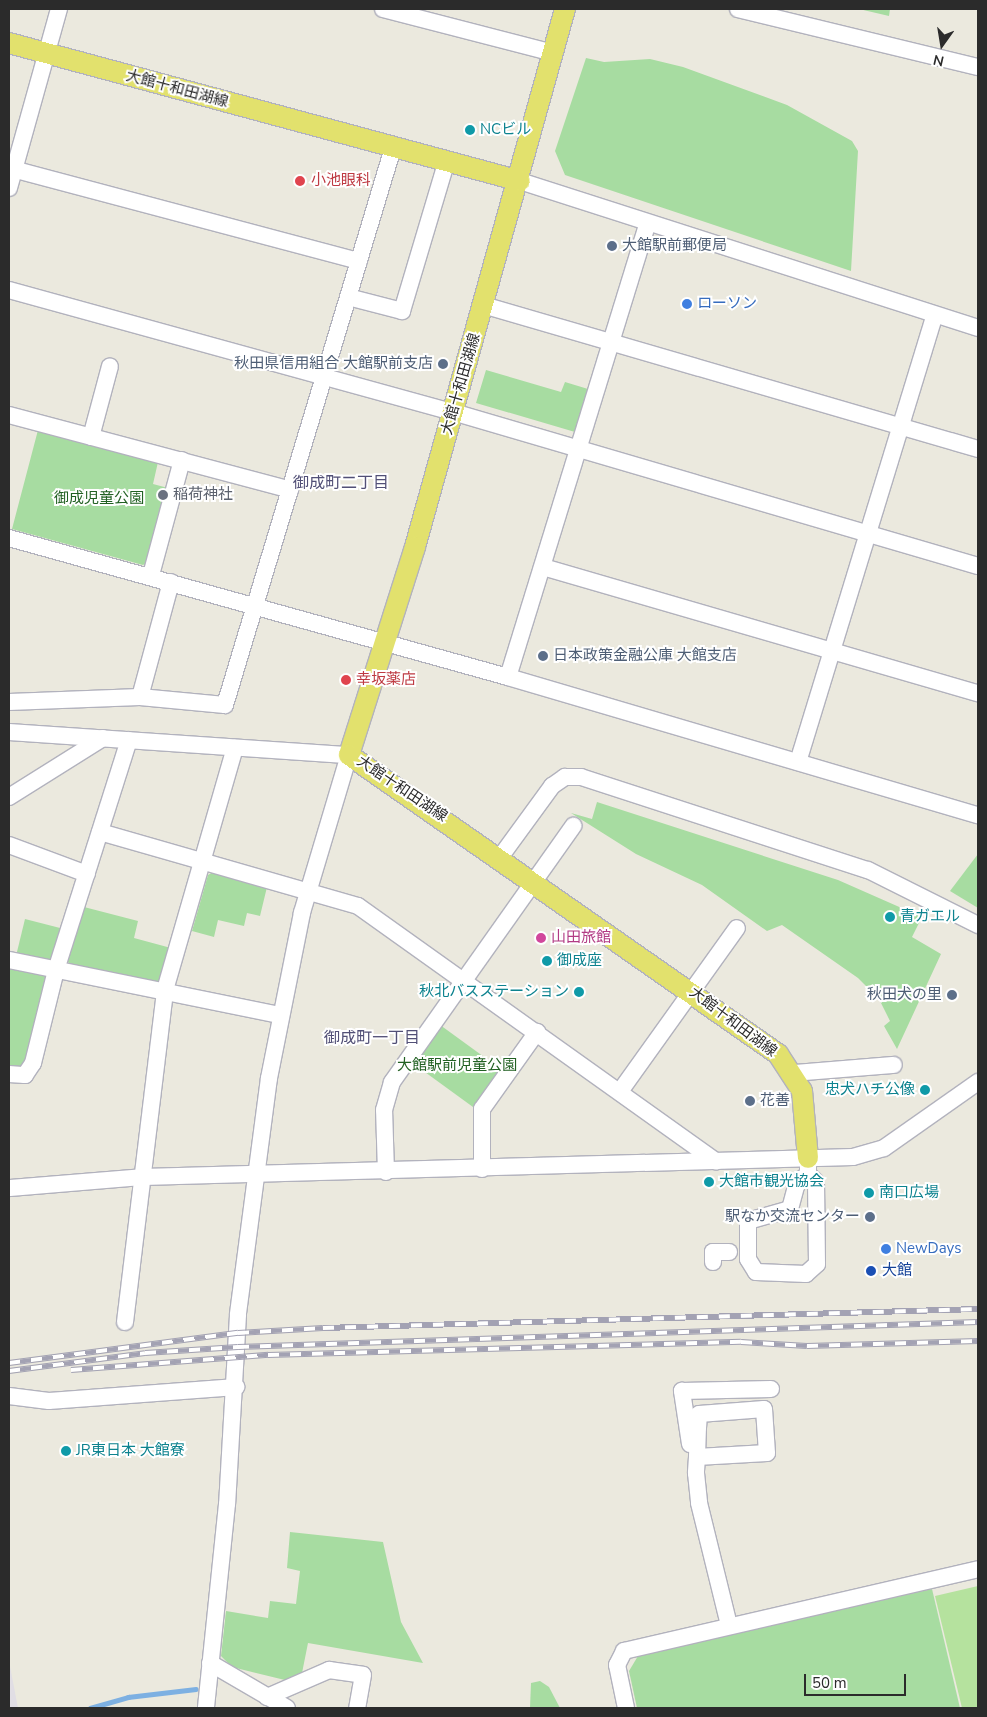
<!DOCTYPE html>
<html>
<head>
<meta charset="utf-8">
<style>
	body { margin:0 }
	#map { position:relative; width:987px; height:1717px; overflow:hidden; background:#ebe9de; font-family:"Nunito Sans","Noto Sans JP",sans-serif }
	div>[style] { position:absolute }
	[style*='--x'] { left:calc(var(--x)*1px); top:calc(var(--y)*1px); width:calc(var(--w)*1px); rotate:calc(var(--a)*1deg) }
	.industrial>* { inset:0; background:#e1dee4 }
	.green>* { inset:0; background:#a7dca1; transform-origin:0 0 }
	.pitch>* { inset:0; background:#b5e29e }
	.stream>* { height:4.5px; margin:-2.25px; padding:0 2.25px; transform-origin:2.25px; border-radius:2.25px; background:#7db0e2 }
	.roads { filter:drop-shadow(1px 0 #b2b2bd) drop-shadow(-1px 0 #b2b2bd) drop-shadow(0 1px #b2b2bd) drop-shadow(0 -1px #b2b2bd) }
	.minor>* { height:16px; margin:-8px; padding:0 8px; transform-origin:8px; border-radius:8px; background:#fff }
	.major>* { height:20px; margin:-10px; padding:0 10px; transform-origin:10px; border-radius:10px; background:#e2e16d }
	.rail>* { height:5.5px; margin-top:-2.75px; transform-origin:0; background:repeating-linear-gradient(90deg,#fff 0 11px,#a3a2b3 0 22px); box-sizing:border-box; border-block:1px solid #a3a2b3 }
	.dots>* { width:14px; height:14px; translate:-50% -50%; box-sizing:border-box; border:2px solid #fff; border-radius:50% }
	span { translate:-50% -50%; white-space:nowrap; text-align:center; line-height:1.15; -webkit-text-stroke:4px #fff; paint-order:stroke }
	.street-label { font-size:15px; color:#2b2b2b }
	.culture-label { font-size:15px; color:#0d838f }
	.left { translate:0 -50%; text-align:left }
	.right { translate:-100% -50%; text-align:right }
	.health-label { font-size:15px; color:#be3a42 }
	.service-label { font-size:15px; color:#4e5e75 }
	.shop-label { font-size:15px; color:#366cbe }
	.worship-label { font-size:15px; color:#5b616d }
	.park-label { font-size:15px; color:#226123 }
	.hotel-label { font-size:15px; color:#b23c85 }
	.transit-label { font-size:15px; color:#164399 }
	.neighbourhood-label { font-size:16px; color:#525077 }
	.frame { position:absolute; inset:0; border:10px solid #2b2b2b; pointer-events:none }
	.north { position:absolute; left:917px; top:20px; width:50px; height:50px; -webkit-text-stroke:4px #fff; paint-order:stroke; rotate:193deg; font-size:14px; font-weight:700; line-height:20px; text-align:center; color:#2b2b2b }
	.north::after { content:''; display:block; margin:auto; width:18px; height:22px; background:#2b2b2b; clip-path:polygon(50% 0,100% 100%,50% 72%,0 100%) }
	.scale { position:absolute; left:804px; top:1674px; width:102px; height:22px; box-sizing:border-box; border:2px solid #2b2b2b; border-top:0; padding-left:6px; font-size:15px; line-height:18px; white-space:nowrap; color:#2b2b2b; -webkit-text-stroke:4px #fff; paint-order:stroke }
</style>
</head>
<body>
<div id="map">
	<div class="industrial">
		<i style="clip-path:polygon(9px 1661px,18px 1708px,9px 1708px)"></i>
	</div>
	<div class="green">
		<i style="clip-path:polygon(859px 9px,890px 9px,889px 16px)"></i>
		<i style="clip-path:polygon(586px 58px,604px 62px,650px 59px,683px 67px,787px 105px,852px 141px,858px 151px,851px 271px,565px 175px,555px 151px)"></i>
		<i style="clip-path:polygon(486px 370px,561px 392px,565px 382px,588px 389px,575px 432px,476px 403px)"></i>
		<i style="clip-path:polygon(38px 430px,158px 462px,153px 484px,168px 488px,150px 560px,143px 565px,12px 529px)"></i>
		<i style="clip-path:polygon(597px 802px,838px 880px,922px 917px,912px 937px,941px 954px,897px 1049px,884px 1026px,890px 1021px,879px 999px,858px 978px,782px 925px,767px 931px,702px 885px,636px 854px,571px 813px,592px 819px)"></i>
		<i style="clip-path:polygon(978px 854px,978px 908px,950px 891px)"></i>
		<i style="clip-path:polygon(215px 871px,267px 887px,260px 916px,247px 913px,244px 926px,218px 920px,214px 937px,192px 931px,208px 875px)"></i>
		<i style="clip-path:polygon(84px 907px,138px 921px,134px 938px,171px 948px,163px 979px,157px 984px,72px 966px,67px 961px)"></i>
		<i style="clip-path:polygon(25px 919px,64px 929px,57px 959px,49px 962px,16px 956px)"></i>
		<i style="clip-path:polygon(9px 962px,52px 971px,29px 1069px,9px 1071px)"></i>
		<i style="left:436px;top:1022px;width:85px;height:47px;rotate:36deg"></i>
		<i style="clip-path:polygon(290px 1532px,383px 1542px,401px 1622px,423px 1663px,308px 1643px,301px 1678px,289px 1681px,232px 1667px,221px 1656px,226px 1611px,268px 1618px,270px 1601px,296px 1604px,300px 1571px,287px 1568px)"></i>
		<i style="clip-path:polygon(932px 1589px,960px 1708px,637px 1708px,629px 1671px,638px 1656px)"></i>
		<i style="clip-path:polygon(540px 1681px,549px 1687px,560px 1708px,530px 1708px,531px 1683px)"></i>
	</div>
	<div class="pitch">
		<i style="clip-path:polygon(978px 1586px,978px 1708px,962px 1708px,935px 1596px)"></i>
	</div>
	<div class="stream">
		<i style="--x:90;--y:1708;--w:40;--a:-16"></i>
		<i style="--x:128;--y:1697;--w:68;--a:-6.7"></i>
	</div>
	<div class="roads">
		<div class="minor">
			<i style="--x:383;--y:9;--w:176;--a:14.5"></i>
			<i style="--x:738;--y:9;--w:247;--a:13.6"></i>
			<i style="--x:9;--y:168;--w:362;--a:14.9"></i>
			<i style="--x:520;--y:181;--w:481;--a:17.8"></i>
			<i style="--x:9;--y:188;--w:186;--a:-74.4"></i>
			<i style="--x:9;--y:290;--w:460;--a:15.4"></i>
			<i style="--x:453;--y:412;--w:547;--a:16.35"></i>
			<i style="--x:348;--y:297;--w:56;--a:14.5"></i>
			<i style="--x:402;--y:311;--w:154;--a:-73.4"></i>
			<i style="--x:483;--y:305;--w:516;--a:16.22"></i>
			<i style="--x:9;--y:415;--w:291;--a:14.9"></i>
			<i style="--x:91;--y:437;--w:73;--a:-75"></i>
			<i style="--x:9;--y:538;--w:518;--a:15.57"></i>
			<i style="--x:508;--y:677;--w:490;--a:16.4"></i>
			<i style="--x:543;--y:567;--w:453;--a:16.2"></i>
			<i style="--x:151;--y:575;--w:119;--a:-74.9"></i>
			<i style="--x:508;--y:677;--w:474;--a:-72.9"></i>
			<i style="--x:140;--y:697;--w:119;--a:-74.9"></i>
			<i style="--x:9;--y:702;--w:131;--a:-2.2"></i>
			<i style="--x:140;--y:697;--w:85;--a:5.4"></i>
			<i style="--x:225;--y:705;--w:582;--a:-73.22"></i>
			<i style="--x:9;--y:732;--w:341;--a:3.9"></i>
			<i style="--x:349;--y:755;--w:165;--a:106.6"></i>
			<i style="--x:302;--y:913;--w:168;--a:101.3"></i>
			<i style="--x:269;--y:1078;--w:239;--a:97.5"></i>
			<i style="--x:238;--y:1315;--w:189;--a:93.3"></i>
			<i style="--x:227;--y:1504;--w:205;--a:95.9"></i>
			<i style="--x:798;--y:762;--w:464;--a:-73"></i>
			<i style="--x:9;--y:797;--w:111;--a:-32.1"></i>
			<i style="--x:100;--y:832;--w:268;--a:16"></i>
			<i style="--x:358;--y:906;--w:440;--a:35.5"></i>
			<i style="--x:9;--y:845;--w:83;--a:20.4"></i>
			<i style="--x:501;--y:856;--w:87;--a:-53.9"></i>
			<i style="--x:552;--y:786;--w:16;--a:-35"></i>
			<i style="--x:565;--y:777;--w:16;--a:0"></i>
			<i style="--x:581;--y:777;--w:302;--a:18"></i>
			<i style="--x:868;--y:870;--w:123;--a:26.6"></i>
			<i style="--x:9;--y:960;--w:276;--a:11.5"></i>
			<i style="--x:794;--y:1073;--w:100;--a:-4.6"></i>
			<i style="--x:9;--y:1074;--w:16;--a:4"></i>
			<i style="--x:25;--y:1075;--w:14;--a:-56"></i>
			<i style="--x:33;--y:1063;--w:96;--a:-76.1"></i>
			<i style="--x:56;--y:970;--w:241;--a:-72.4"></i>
			<i style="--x:621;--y:1090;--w:199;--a:-54.4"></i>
			<i style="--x:808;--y:1158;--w:16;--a:90"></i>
			<i style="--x:808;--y:1174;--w:11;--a:45"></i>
			<i style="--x:816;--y:1182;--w:82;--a:89.3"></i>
			<i style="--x:817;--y:1264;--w:15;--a:138"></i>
			<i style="--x:806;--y:1274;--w:50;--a:-177.7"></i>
			<i style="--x:756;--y:1272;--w:15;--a:-122"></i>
			<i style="--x:748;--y:1259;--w:38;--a:-90"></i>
			<i style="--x:748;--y:1221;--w:44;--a:-15.9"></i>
			<i style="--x:790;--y:1209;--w:27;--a:-75"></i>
			<i style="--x:797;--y:1183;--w:14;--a:-39"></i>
			<i style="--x:482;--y:1169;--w:60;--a:-90"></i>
			<i style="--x:482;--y:1109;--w:95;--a:-54.5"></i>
			<i style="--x:386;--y:1172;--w:62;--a:-91.8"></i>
			<i style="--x:384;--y:1110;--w:29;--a:-74"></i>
			<i style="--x:392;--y:1082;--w:314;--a:-54.7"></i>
			<i style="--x:9;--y:1188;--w:134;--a:-4.7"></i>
			<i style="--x:143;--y:1177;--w:710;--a:-1.61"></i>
			<i style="--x:853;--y:1157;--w:32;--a:-16"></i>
			<i style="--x:884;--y:1148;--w:115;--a:-35.1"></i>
			<i style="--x:713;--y:1262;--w:10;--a:-90"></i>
			<i style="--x:713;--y:1252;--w:16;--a:0"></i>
			<i style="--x:125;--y:1322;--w:334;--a:-83.1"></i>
			<i style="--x:165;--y:990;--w:252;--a:-73.9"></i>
			<i style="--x:9;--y:1396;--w:40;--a:7.1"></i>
			<i style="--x:49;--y:1401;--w:188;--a:-4.3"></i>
			<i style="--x:690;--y:1444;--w:54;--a:-98.6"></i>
			<i style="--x:682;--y:1391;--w:89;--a:-1.3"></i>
			<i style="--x:697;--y:1457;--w:70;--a:-3.3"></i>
			<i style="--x:767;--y:1453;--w:44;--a:-93.9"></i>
			<i style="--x:764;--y:1409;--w:65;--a:175.6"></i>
			<i style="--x:699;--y:1414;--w:13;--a:94"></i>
			<i style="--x:698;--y:1427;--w:30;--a:92"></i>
			<i style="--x:697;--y:1457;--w:16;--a:94"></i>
			<i style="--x:696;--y:1473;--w:30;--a:84"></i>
			<i style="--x:699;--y:1503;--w:126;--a:76.2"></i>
			<i style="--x:210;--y:1663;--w:89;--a:30.3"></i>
			<i style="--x:267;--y:1697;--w:68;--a:-23.5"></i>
			<i style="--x:329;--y:1670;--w:34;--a:8"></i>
			<i style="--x:363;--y:1675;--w:34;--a:100"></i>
			<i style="--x:626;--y:1708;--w:44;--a:-101.8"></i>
			<i style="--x:617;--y:1665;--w:16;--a:-63"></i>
			<i style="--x:624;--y:1651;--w:363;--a:-13"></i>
		</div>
		<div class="major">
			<i style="--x:565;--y:9;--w:559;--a:105.58"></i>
			<i style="--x:415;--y:547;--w:218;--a:107.6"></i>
			<i style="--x:349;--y:755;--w:523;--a:34.88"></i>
			<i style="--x:778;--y:1054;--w:44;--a:57"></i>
			<i style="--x:802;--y:1091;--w:67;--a:84.9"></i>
			<i style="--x:9;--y:43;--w:529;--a:15.11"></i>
		</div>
	</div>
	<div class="rail">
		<i style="--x:9;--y:1363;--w:231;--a:-7.5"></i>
		<i style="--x:238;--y:1333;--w:85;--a:-3.4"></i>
		<i style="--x:323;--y:1328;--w:655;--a:-1.66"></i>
		<i style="--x:71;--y:1370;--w:198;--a:-4.4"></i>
		<i style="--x:268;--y:1355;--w:473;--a:-1.6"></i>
		<i style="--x:741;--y:1342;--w:66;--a:3.5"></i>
		<i style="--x:807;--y:1346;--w:171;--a:-1.7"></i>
		<i style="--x:9;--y:1371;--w:137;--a:-7.5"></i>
		<i style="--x:145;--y:1353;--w:93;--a:-3.7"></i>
		<i style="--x:238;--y:1347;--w:740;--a:-1.93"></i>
	</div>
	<div class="dots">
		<i style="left:470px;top:130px;background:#0f9aa8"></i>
		<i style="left:300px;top:181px;background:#e0444e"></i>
		<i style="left:612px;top:246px;background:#5c6f8a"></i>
		<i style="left:687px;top:304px;background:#3f7fe0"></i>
		<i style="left:443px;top:364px;background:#5c6f8a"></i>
		<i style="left:163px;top:495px;background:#6b7280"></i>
		<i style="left:543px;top:656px;background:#5c6f8a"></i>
		<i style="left:346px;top:680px;background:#e0444e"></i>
		<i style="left:890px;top:917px;background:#0f9aa8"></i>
		<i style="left:541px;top:938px;background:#d1479c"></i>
		<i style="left:547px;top:961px;background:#0f9aa8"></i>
		<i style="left:579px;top:992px;background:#0f9aa8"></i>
		<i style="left:952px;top:995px;background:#5c6f8a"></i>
		<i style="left:925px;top:1090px;background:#0f9aa8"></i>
		<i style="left:750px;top:1101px;background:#5c6f8a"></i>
		<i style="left:709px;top:1182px;background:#0f9aa8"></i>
		<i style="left:869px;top:1193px;background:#0f9aa8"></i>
		<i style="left:870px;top:1217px;background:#5c6f8a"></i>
		<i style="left:886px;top:1249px;background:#3f7fe0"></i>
		<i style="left:871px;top:1271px;background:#1a4fb4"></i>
		<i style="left:66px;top:1451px;background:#0f9aa8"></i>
	</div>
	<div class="street-label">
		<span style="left:177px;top:89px;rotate:15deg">大館十和田湖線</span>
		<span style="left:461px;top:384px;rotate:-74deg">大館十和田湖線</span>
		<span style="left:402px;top:789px;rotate:34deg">大館十和田湖線</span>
		<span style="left:733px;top:1022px;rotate:37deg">大館十和田湖線</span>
	</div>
	<div class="culture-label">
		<span class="left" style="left:480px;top:130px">NCビル</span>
		<span class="left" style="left:900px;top:917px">青ガエル</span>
		<span class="left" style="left:557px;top:961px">御成座</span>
		<span class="right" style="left:569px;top:992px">秋北バスステーション</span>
		<span class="right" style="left:915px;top:1090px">忠犬ハチ公像</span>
		<span class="left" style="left:719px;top:1182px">大館市観光協会</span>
		<span class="left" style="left:879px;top:1193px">南口広場</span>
		<span class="left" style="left:76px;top:1451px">JR東日本 大館寮</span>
	</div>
	<div class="health-label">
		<span class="left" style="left:311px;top:181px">小池眼科</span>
		<span class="left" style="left:356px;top:680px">幸坂薬店</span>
	</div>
	<div class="service-label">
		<span class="left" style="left:622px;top:246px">大館駅前郵便局</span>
		<span class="right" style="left:433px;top:364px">秋田県信用組合 大館駅前支店</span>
		<span class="left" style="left:553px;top:656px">日本政策金融公庫 大館支店</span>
		<span class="right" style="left:942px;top:995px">秋田犬の里</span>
		<span class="left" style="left:760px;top:1101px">花善</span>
		<span class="right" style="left:860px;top:1217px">駅なか交流センター</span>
	</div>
	<div class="shop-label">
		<span class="left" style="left:697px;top:304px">ローソン</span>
		<span class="left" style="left:896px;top:1249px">NewDays</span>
	</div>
	<div class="worship-label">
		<span class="left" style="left:173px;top:495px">稲荷神社</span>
	</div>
	<div class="park-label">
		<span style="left:99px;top:499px">御成児童公園</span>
		<span style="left:457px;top:1066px">大館駅前児童公園</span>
	</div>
	<div class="hotel-label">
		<span class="left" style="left:551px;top:938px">山田旅館</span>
	</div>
	<div class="transit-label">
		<span class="left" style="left:882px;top:1271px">大館</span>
	</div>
	<div class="neighbourhood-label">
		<span style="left:341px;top:483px">御成町二丁目</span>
		<span style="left:372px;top:1038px">御成町一丁目</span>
	</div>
	<div class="frame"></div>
	<div class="north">N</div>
	<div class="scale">50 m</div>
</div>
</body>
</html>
